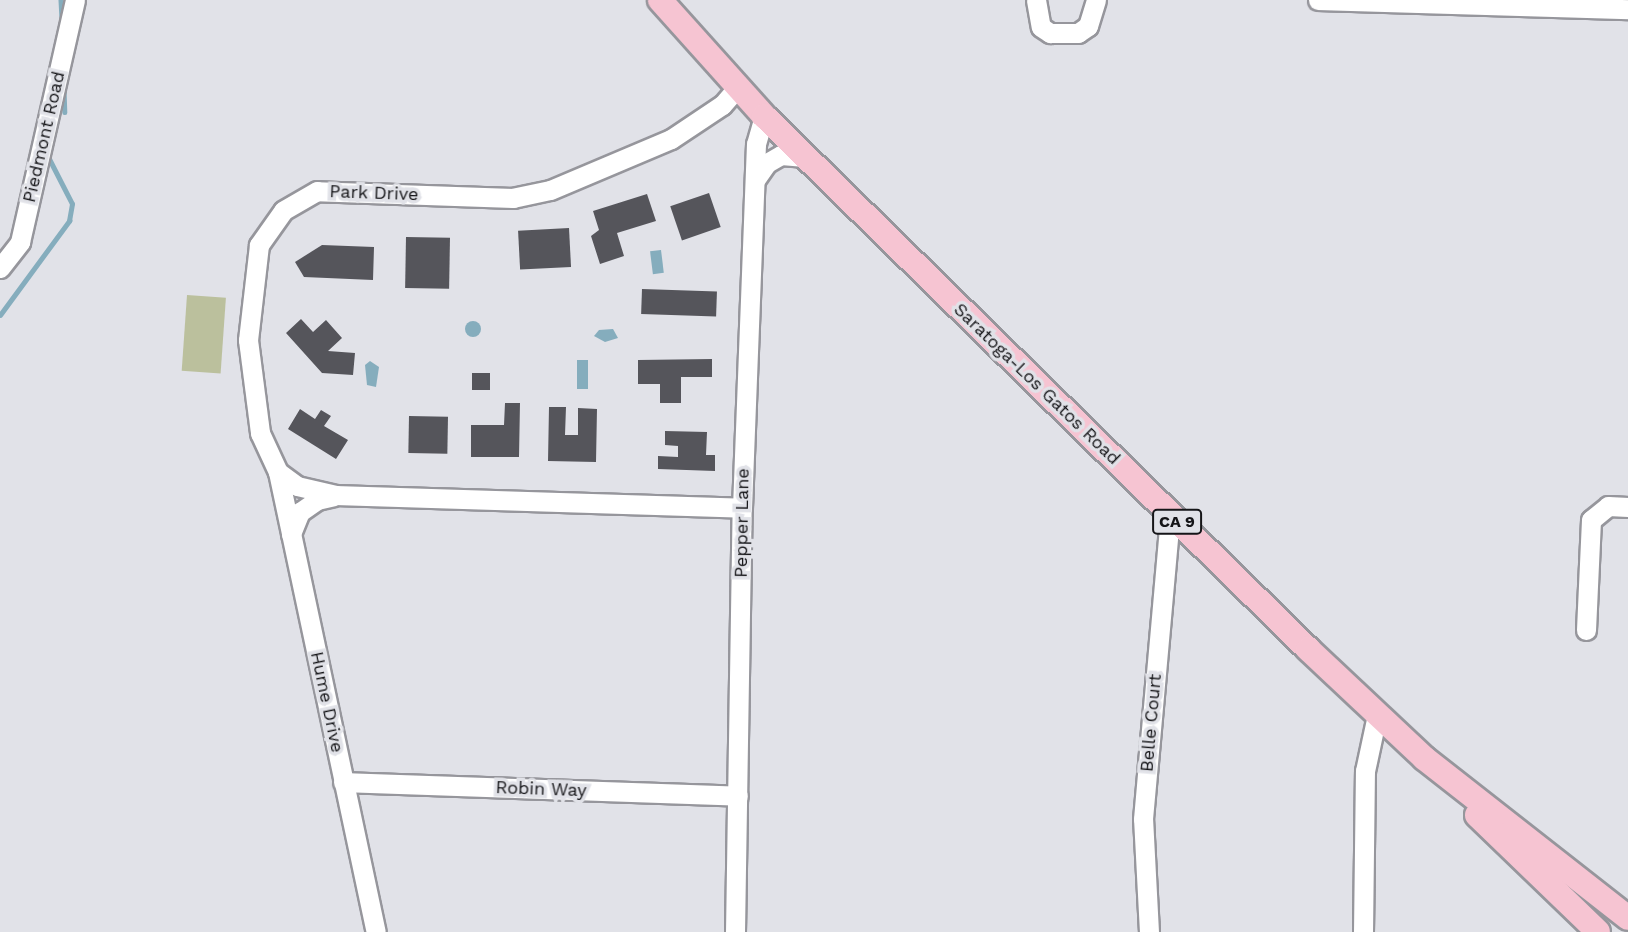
<!DOCTYPE html>
<html>
<head>
<meta charset="utf-8">
<style>
	body { margin:0 }
	#map { position:relative; width:1628px; height:932px; overflow:hidden; background:#e1e2e8; font-family:"Work Sans",sans-serif }
	div>[style] { position:absolute }
	[style*='--x'] { left:calc(var(--x)*1px); top:calc(var(--y)*1px); width:calc(var(--w)*1px); rotate:calc(var(--a)*1deg) }
	.green>* { inset:0; background:#bbc09d; transform-origin:0 0 }
	.water>* { inset:0; background:#85adbd; transform-origin:0 0 }
	.round { border-radius:50% }
	.stream>* { height:4.5px; margin:-2.25px; padding:0 2.25px; transform-origin:2.25px; border-radius:2.25px; background:#85adbd }
	.building>* { inset:0; background:#55555b; transform-origin:0 0 }
	.roads { filter:drop-shadow(2px 0 #96969c) drop-shadow(-2px 0 #96969c) drop-shadow(0 2px #96969c) drop-shadow(0 -2px #96969c) }
	.minor>* { height:19px; margin:-9.5px; padding:0 9.5px; transform-origin:9.5px; border-radius:9.5px; background:#fff }
	.major>* { height:24px; margin:-12px; padding:0 12px; transform-origin:12px; border-radius:12px; background:#f6c4d2 }
	span { translate:-50% -50%; white-space:nowrap; text-align:center; line-height:1.15; -webkit-text-stroke:7px #e1e2e8; paint-order:stroke }
	.shield-label span { padding:2px 5px; background:#e1e2e8; border:2px solid; border-radius:5px; -webkit-text-stroke-width:0 }
	.shield-label { font-size:16px; color:#151518; font-weight:700 }
	.street-label { font-size:18px; color:#151518 }
</style>
</head>
<body>
<div id="map">
	<div class="green">
		<i style="left:187px;top:295px;width:39px;height:76px;rotate:4deg"></i>
	</div>
	<div class="water">
		<i style="left:661px;top:250px;width:23px;height:11px;rotate:83deg"></i>
		<i class="round" style="left:465px;top:321px;width:16px;height:16px"></i>
		<i style="clip-path:polygon(613px 329px,618px 338px,605px 342px,594px 336px,599px 330px)"></i>
		<i style="left:577px;top:360px;width:11px;height:29px"></i>
		<i style="clip-path:polygon(370px 361px,379px 367px,376px 387px,367px 385px,365px 365px)"></i>
	</div>
	<div class="stream">
		<i style="--x:61;--y:0;--w:20;--a:87"></i>
		<i style="--x:64;--y:89;--w:23;--a:88"></i>
		<i style="--x:0;--y:315;--w:117;--a:-53.7"></i>
		<i style="--x:69;--y:221;--w:17;--a:-80"></i>
		<i style="--x:72;--y:204;--w:53;--a:-117.1"></i>
	</div>
	<div class="building">
		<i style="left:709px;top:193px;width:36px;height:41px;rotate:71deg"></i>
		<i style="clip-path:polygon(647px 194px,656px 221px,617px 233px,624px 256px,600px 264px,591px 236px,599px 230px,593px 211px)"></i>
		<i style="left:569px;top:228px;width:39px;height:51px;rotate:87deg"></i>
		<i style="left:406px;top:237px;width:44px;height:51px;rotate:1deg"></i>
		<i style="clip-path:polygon(322px 245px,374px 247px,373px 280px,304px 277px,295px 262px)"></i>
		<i style="left:642px;top:289px;width:75px;height:25px;rotate:2deg"></i>
		<i style="clip-path:polygon(301px 319px,313px 332px,326px 320px,342px 338px,328px 351px,355px 353px,353px 375px,322px 373px,286px 333px)"></i>
		<i style="clip-path:polygon(712px 359px,712px 377px,681px 377px,681px 403px,660px 403px,660px 384px,638px 384px,638px 360px)"></i>
		<i style="left:472px;top:373px;width:18px;height:17px"></i>
		<i style="clip-path:polygon(505px 403px,520px 403px,519px 457px,471px 457px,471px 425px,504px 425px)"></i>
		<i style="clip-path:polygon(549px 407px,566px 407px,565px 435px,578px 435px,578px 408px,597px 409px,596px 462px,548px 461px)"></i>
		<i style="clip-path:polygon(300px 409px,315px 419px,321px 410px,331px 416px,324px 426px,348px 440px,336px 459px,288px 429px)"></i>
		<i style="left:409px;top:416px;width:39px;height:37px;rotate:1deg"></i>
		<i style="clip-path:polygon(665px 431px,707px 432px,706px 455px,715px 455px,715px 471px,658px 469px,658px 456px,678px 457px,678px 446px,665px 445px)"></i>
	</div>
	<div class="roads">
		<div class="minor">
			<i style="--x:1036;--y:0;--w:27;--a:80"></i>
			<i style="--x:1041;--y:27;--w:11;--a:34"></i>
			<i style="--x:1050;--y:33;--w:28;--a:0"></i>
			<i style="--x:1078;--y:33;--w:12;--a:-35"></i>
			<i style="--x:1088;--y:26;--w:27;--a:-73"></i>
			<i style="--x:1318;--y:0;--w:310;--a:1.7"></i>
			<i style="--x:737;--y:88;--w:23;--a:131"></i>
			<i style="--x:722;--y:105;--w:61;--a:146.3"></i>
			<i style="--x:671;--y:139;--w:131;--a:157.1"></i>
			<i style="--x:550;--y:190;--w:38;--a:168"></i>
			<i style="--x:513;--y:198;--w:196;--a:-178"></i>
			<i style="--x:317;--y:191;--w:39;--a:150"></i>
			<i style="--x:283;--y:211;--w:42;--a:125.2"></i>
			<i style="--x:259;--y:245;--w:96;--a:96.6"></i>
			<i style="--x:248;--y:340;--w:94;--a:82.6"></i>
			<i style="--x:260;--y:433;--w:43;--a:65.2"></i>
			<i style="--x:278;--y:472;--w:24;--a:36"></i>
			<i style="--x:297;--y:486;--w:40;--a:13"></i>
			<i style="--x:336;--y:495;--w:406;--a:1.8"></i>
			<i style="--x:755;--y:180;--w:21;--a:-55"></i>
			<i style="--x:767;--y:163;--w:16;--a:-30"></i>
			<i style="--x:781;--y:155;--w:24;--a:5"></i>
			<i style="--x:0;--y:268;--w:33;--a:-52"></i>
			<i style="--x:20;--y:242;--w:248;--a:-77.2"></i>
			<i style="--x:278;--y:472;--w:470;--a:78"></i>
			<i style="--x:291;--y:534;--w:24;--a:-68"></i>
			<i style="--x:300;--y:512;--w:21;--a:-35"></i>
			<i style="--x:317;--y:500;--w:17;--a:-13"></i>
			<i style="--x:1586;--y:630;--w:110;--a:-87.4"></i>
			<i style="--x:1591;--y:520;--w:22;--a:-39"></i>
			<i style="--x:1608;--y:506;--w:20;--a:3"></i>
			<i style="--x:343;--y:782;--w:395;--a:2"></i>
			<i style="--x:735;--y:932;--w:424;--a:-89.1"></i>
			<i style="--x:742;--y:508;--w:364;--a:-87.8"></i>
			<i style="--x:756;--y:144;--w:29;--a:-74"></i>
			<i style="--x:1149;--y:932;--w:113;--a:-93"></i>
			<i style="--x:1143;--y:819;--w:305;--a:-84.9"></i>
			<i style="--x:1363;--y:932;--w:161;--a:-89.3"></i>
			<i style="--x:1365;--y:771;--w:57;--a:-77.9"></i>
		</div>
		<div class="major">
			<i style="--x:660;--y:0;--w:156;--a:48.1"></i>
			<i style="--x:764;--y:116;--w:762;--a:44.41"></i>
			<i style="--x:1308;--y:649;--w:159;--a:43.2"></i>
			<i style="--x:1424;--y:758;--w:259;--a:38.1"></i>
			<i style="--x:1477;--y:815;--w:168;--a:44"></i>
		</div>
	</div>
	<div class="shield-label">
		<span style="left:1177px;top:522px">CA 9</span>
	</div>
	<div class="street-label">
		<span style="left:44px;top:137px;rotate:-77deg">Piedmont Road</span>
		<span style="left:374px;top:193px;rotate:2deg">Park Drive</span>
		<span style="left:1037px;top:384px;rotate:44deg">Saratoga-Los Gatos Road</span>
		<span style="left:742px;top:523px;rotate:-89deg">Pepper Lane</span>
		<span style="left:327px;top:702px;rotate:78deg">Hume Drive</span>
		<span style="left:1151px;top:723px;rotate:-85deg">Belle Court</span>
		<span style="left:541px;top:789px;rotate:2deg">Robin Way</span>
	</div>
</div>
</body>
</html>
